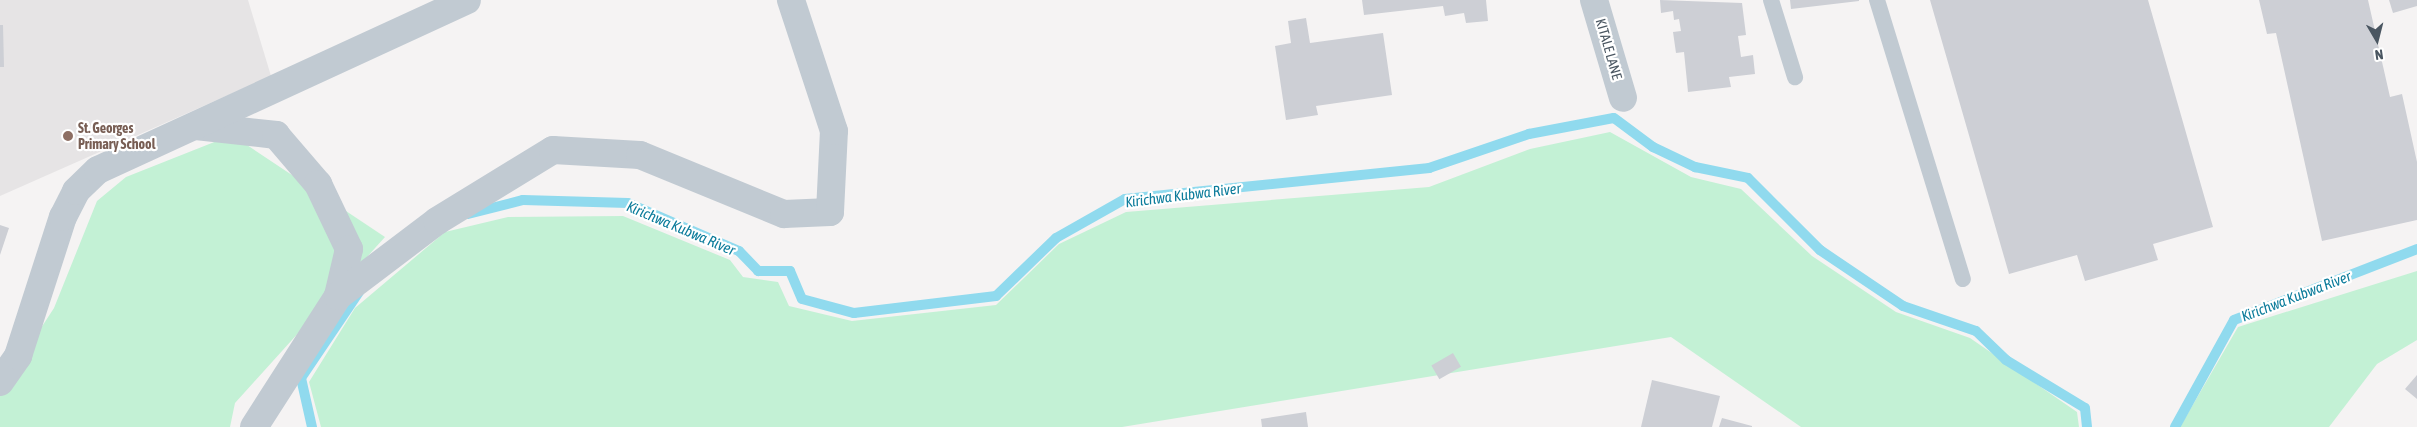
<!DOCTYPE html>
<html>
<head>
<meta charset="utf-8">
<style>
	body { margin:0 }
	#map { position:relative; width:2417px; height:427px; overflow:hidden; background:#f5f3f3; font-family:"Asap Condensed",sans-serif }
	div>[style] { position:absolute }
	[style*='--x'] { left:calc(var(--x)*1px); top:calc(var(--y)*1px); width:calc(var(--w)*1px); rotate:calc(var(--a)*1deg) }
	.education>* { inset:0; background:#e6e4e5 }
	.green>* { inset:0; background:#c3f1d5 }
	.stream>* { height:10px; margin:-5px; padding:0 5px; transform-origin:5px; border-radius:5px; background:#90daee }
	.building>* { inset:0; background:#cdcfd5; transform-origin:0 0 }
	.service>* { height:16px; margin:-8px; padding:0 8px; transform-origin:8px; border-radius:8px; background:#c1cad2 }
	.minor>* { height:28px; margin:-14px; padding:0 14px; transform-origin:14px; border-radius:14px; background:#c1cad2 }
	.dots>* { width:14px; height:14px; translate:-50% -50%; box-sizing:border-box; border:2px solid #fff; border-radius:50% }
	span { translate:-50% -50%; white-space:nowrap; text-align:center; line-height:1.15; -webkit-text-stroke:4.5px #fff; paint-order:stroke }
	.street-label { font-size:14px; color:#4a5661 }
	.education-label { font-size:14px; color:#785e54; font-weight:700 }
	.left { translate:0 -50%; text-align:left }
	.water-label { font-size:15px; color:#0c7c9b; font-style:italic }
	.north { position:absolute; left:2352px; top:15px; width:50px; height:50px; -webkit-text-stroke:4px #fff; paint-order:stroke; rotate:172deg; font-size:14px; font-weight:700; line-height:20px; text-align:center; color:#4a5661 }
	.north::after { content:''; display:block; margin:auto; width:18px; height:22px; background:#4a5661; clip-path:polygon(50% 0,100% 100%,50% 72%,0 100%) }
</style>
</head>
<body>
<div id="map">
	<div class="education">
		<i style="clip-path:polygon(0 0,248px 0,271px 76px,0 196px)"></i>
	</div>
	<div class="green">
		<i style="clip-path:polygon(1610px 132px,1691px 177px,1741px 189px,1812px 256px,1896px 312px,1970px 338px,2077px 412px,2079px 427px,1801px 427px,1671px 337px,1122px 427px,321px 427px,309px 382px,355px 308px,445px 232px,508px 217px,623px 216px,730px 260px,743px 277px,778px 282px,789px 306px,852px 321px,996px 305px,1059px 244px,1126px 212px,1429px 187px,1530px 149px)"></i>
		<i style="clip-path:polygon(232px 135px,385px 237px,235px 403px,230px 427px,0 427px,0 391px,54px 308px,97px 201px,126px 177px)"></i>
		<i style="clip-path:polygon(2417px 271px,2417px 340px,2377px 364px,2329px 427px,2180px 427px,2238px 327px)"></i>
	</div>
	<div class="stream">
		<i style="--x:468;--y:214;--w:57;--a:-14.3"></i>
		<i style="--x:523;--y:200;--w:105;--a:1.6"></i>
		<i style="--x:628;--y:203;--w:121;--a:23.4"></i>
		<i style="--x:739;--y:251;--w:28;--a:46"></i>
		<i style="--x:758;--y:271;--w:32;--a:0"></i>
		<i style="--x:790;--y:271;--w:30;--a:67"></i>
		<i style="--x:802;--y:299;--w:54;--a:15.1"></i>
		<i style="--x:854;--y:313;--w:143;--a:-6.8"></i>
		<i style="--x:996;--y:296;--w:83;--a:-44"></i>
		<i style="--x:1056;--y:238;--w:79;--a:-29.5"></i>
		<i style="--x:1125;--y:199;--w:306;--a:-5.8"></i>
		<i style="--x:1429;--y:168;--w:106;--a:-18.8"></i>
		<i style="--x:1529;--y:134;--w:86;--a:-10.7"></i>
		<i style="--x:1614;--y:118;--w:49;--a:36.6"></i>
		<i style="--x:1653;--y:147;--w:47;--a:25.5"></i>
		<i style="--x:1695;--y:167;--w:54;--a:11.7"></i>
		<i style="--x:1748;--y:178;--w:102;--a:45"></i>
		<i style="--x:1820;--y:250;--w:100;--a:34"></i>
		<i style="--x:1903;--y:306;--w:77;--a:18.9"></i>
		<i style="--x:1976;--y:331;--w:42;--a:44"></i>
		<i style="--x:2006;--y:360;--w:92;--a:31.3"></i>
		<i style="--x:2085;--y:408;--w:19;--a:84"></i>
		<i style="--x:312;--y:427;--w:50;--a:-102.7"></i>
		<i style="--x:301;--y:378;--w:104;--a:-56"></i>
		<i style="--x:2175;--y:427;--w:122;--a:-61.1"></i>
		<i style="--x:2234;--y:320;--w:196;--a:-21.2"></i>
	</div>
	<div class="building">
		<i style="clip-path:polygon(1362px 0,1486px 0,1488px 21px,1466px 23px,1464px 13px,1445px 16px,1443px 6px,1364px 15px)"></i>
		<i style="clip-path:polygon(1660px 0,1742px 3px,1746px 35px,1738px 36px,1741px 57px,1753px 55px,1755px 74px,1729px 77px,1731px 87px,1688px 92px,1684px 52px,1676px 53px,1673px 32px,1681px 31px,1679px 19px,1674px 20px,1673px 11px,1661px 13px)"></i>
		<i style="clip-path:polygon(1790px 0,1859px 0,1859px 1px,1791px 9px)"></i>
		<i style="clip-path:polygon(1930px 0,2148px 0,2213px 227px,2153px 244px,2158px 260px,2085px 281px,2077px 255px,2009px 274px)"></i>
		<i style="clip-path:polygon(2259px 0,2368px 0,2390px 97px,2402px 94px,2417px 162px,2417px 220px,2322px 241px,2276px 33px,2267px 34px)"></i>
		<i style="clip-path:polygon(2389px 0,2417px 0,2417px 6px,2393px 13px)"></i>
		<i style="clip-path:polygon(1306px 18px,1310px 43px,1383px 33px,1392px 95px,1316px 106px,1318px 115px,1286px 120px,1275px 46px,1291px 43px,1288px 21px)"></i>
		<i style="clip-path:polygon(0 25px,3px 25px,4px 67px,0 67px)"></i>
		<i style="clip-path:polygon(0 225px,9px 228px,0 255px)"></i>
		<i style="left:1453px;top:353px;width:16px;height:25px;rotate:60deg"></i>
		<i style="clip-path:polygon(2417px 375px,2417px 399px,2405px 389px)"></i>
		<i style="clip-path:polygon(1652px 380px,1720px 396px,1712px 427px,1641px 427px)"></i>
		<i style="clip-path:polygon(1306px 412px,1308px 427px,1262px 427px,1261px 419px)"></i>
		<i style="clip-path:polygon(1722px 418px,1752px 426px,1752px 427px,1719px 427px)"></i>
	</div>
	<div class="service">
		<i style="--x:1771;--y:0;--w:81;--a:72.7"></i>
		<i style="--x:1877;--y:0;--w:292;--a:72.9"></i>
	</div>
	<div class="minor">
		<i style="--x:1594;--y:0;--w:102;--a:73.5"></i>
		<i style="--x:196;--y:126;--w:81;--a:6.4"></i>
		<i style="--x:276;--y:135;--w:65;--a:49.4"></i>
		<i style="--x:318;--y:184;--w:72;--a:64.5"></i>
		<i style="--x:349;--y:249;--w:48;--a:103.2"></i>
		<i style="--x:0;--y:382;--w:32;--a:-55"></i>
		<i style="--x:18;--y:356;--w:146;--a:-72.1"></i>
		<i style="--x:63;--y:217;--w:29;--a:-63"></i>
		<i style="--x:76;--y:191;--w:30;--a:-44"></i>
		<i style="--x:98;--y:170;--w:406;--a:-24.7"></i>
		<i style="--x:254;--y:427;--w:156;--a:-57.3"></i>
		<i style="--x:338;--y:296;--w:124;--a:-37.1"></i>
		<i style="--x:437;--y:221;--w:136;--a:-31.5"></i>
		<i style="--x:553;--y:150;--w:87;--a:3.3"></i>
		<i style="--x:640;--y:155;--w:156;--a:22.3"></i>
		<i style="--x:784;--y:214;--w:46;--a:-2.5"></i>
		<i style="--x:830;--y:212;--w:81;--a:-87.2"></i>
		<i style="--x:834;--y:131;--w:138;--a:-108.2"></i>
	</div>
	<div class="dots">
		<i style="left:68px;top:136px;background:#8d6e63"></i>
	</div>
	<div class="street-label">
		<span style="left:1609px;top:49px;rotate:74deg">KITALE LANE</span>
	</div>
	<div class="education-label">
		<span class="left" style="left:78px;top:136px">St. Georges<br>Primary School</span>
	</div>
	<div class="water-label">
		<span style="left:1183px;top:195px;rotate:-7deg">Kirichwa Kubwa River</span>
		<span style="left:681px;top:228px;rotate:23deg">Kirichwa Kubwa River</span>
		<span style="left:2296px;top:296px;rotate:-21deg">Kirichwa Kubwa River</span>
	</div>
	<div class="north">N</div>
</div>
</body>
</html>
